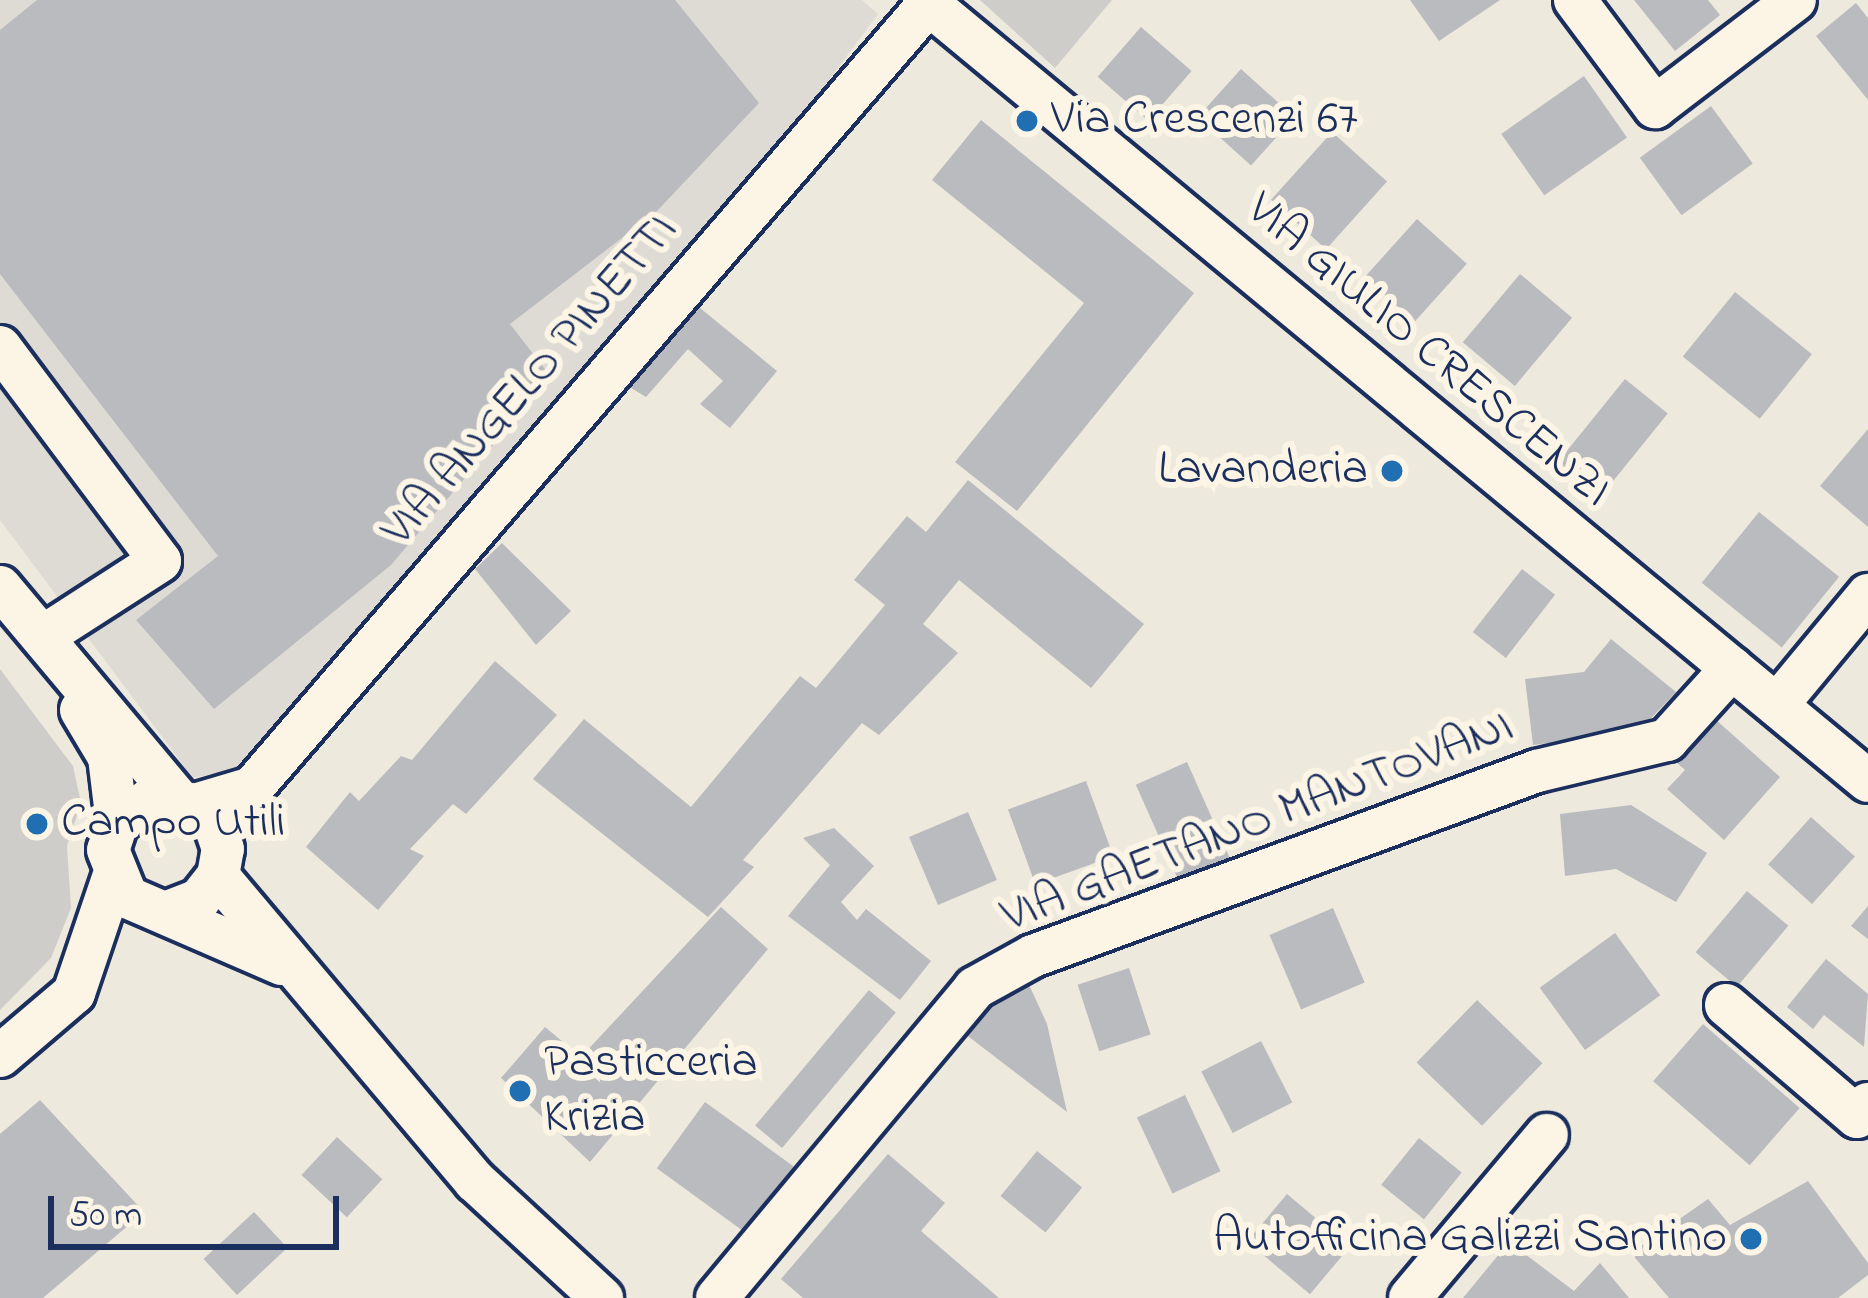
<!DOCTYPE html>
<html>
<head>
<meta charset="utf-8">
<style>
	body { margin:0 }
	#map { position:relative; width:1868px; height:1298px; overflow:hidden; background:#eee9dd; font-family:"Indie Flower",sans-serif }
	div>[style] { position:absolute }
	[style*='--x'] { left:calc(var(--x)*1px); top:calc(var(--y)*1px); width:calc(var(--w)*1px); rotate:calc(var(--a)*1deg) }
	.built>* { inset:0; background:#dedbd4 }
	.green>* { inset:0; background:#cfcdca }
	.building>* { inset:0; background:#babbbe; transform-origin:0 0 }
	.roads { filter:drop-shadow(3px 0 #1b2f5e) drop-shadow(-3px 0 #1b2f5e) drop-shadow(0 3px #1b2f5e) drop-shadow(0 -3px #1b2f5e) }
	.minor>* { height:42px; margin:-21px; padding:0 21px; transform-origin:21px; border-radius:21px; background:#fcf5e5 }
	.dots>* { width:33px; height:33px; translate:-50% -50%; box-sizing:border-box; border:6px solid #fcf5e5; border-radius:50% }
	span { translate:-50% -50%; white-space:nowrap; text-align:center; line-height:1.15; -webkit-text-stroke:12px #fcf5e5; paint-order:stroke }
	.poi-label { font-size:48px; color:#1b2f5e }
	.left { translate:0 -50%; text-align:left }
	.right { translate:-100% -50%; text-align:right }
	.street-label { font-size:48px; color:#1b2f5e }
	.scale { position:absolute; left:48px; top:1196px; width:291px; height:54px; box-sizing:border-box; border:6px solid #1b2f5e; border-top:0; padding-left:15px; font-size:36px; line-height:42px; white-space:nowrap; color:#1b2f5e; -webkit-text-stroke:9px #fcf5e5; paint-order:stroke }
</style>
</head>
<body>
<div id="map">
	<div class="built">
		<i style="clip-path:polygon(0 0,862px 0,878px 14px,783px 142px,249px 766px,193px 778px,0 520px)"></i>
	</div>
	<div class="green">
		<i style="clip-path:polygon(980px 0,1112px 0,1055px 68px)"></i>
		<i style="clip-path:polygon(0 669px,73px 766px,81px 803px,67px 846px,71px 908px,51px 958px,0 1010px)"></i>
	</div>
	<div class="building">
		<i style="clip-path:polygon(37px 0,675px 0,759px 103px,657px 211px,510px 324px,551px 377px,391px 565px,214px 709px,136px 620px,218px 556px,0 274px,0 30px)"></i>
		<i style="clip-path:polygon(1410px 0,1500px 0,1439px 41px)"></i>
		<i style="clip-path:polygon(1634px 0,1708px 0,1720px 15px,1675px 51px)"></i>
		<i style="clip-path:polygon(1856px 3px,1868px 18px,1868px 100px,1816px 36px)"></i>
		<i style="left:1141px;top:27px;width:67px;height:66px;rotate:41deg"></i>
		<i style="left:1241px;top:69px;width:72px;height:65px;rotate:42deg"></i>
		<i style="left:1584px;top:76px;width:75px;height:101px;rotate:55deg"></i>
		<i style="left:1711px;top:106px;width:71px;height:88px;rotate:54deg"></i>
		<i style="clip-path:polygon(981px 120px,1194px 293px,1017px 511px,955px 462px,1084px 303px,932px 180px)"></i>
		<i style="left:1332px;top:132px;width:74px;height:91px;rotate:42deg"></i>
		<i style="left:1417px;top:219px;width:67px;height:78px;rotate:42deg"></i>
		<i style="left:1520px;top:274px;width:68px;height:89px;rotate:40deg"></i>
		<i style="left:1735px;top:292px;width:99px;height:83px;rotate:39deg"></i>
		<i style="clip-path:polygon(689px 299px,777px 371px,730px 428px,700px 404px,723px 381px,688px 349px,646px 397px,623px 383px)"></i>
		<i style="left:1625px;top:379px;width:55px;height:107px;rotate:39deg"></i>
		<i style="clip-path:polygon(1868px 429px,1868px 527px,1820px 486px)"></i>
		<i style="clip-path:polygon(968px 480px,1144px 624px,1091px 688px,959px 580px,923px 624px,958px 653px,879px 735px,862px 723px,743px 860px,754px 867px,708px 917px,533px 779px,584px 719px,691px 807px,800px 676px,816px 688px,885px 605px,854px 580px,907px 516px,926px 532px)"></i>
		<i style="left:1759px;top:512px;width:103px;height:91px;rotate:39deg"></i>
		<i style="clip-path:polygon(502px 543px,571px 611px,536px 645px,475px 569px)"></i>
		<i style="left:1522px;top:569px;width:42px;height:80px;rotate:38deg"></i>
		<i style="clip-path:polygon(1611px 639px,1676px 692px,1638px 732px,1533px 745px,1525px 679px,1584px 672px)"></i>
		<i style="clip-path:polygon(495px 661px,557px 715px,466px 814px,453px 804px,410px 849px,424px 856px,378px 910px,306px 847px,350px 792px,359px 801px,401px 756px,412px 760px)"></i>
		<i style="clip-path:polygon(1715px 719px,1780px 777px,1724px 840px,1667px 789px,1685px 770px,1676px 762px)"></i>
		<i style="left:1187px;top:762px;width:110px;height:56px;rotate:66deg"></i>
		<i style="left:1086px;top:781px;width:80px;height:83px;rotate:70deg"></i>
		<i style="clip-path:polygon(1631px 805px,1707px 853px,1676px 902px,1616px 869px,1565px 876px,1560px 814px)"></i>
		<i style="left:968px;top:812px;width:74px;height:64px;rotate:67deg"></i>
		<i style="left:1811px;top:817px;width:59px;height:64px;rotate:42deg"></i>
		<i style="clip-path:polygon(834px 828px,874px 866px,841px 902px,857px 920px,866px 909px,931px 961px,900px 1000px,788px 916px,830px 865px,803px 838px)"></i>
		<i style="left:1747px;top:891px;width:54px;height:80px;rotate:40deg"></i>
		<i style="clip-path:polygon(1868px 906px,1868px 939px,1851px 926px)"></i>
		<i style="clip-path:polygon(721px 907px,768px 949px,590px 1162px,501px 1078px,545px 1027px,581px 1057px)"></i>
		<i style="left:1333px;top:908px;width:81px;height:69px;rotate:67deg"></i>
		<i style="left:1615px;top:933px;width:77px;height:93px;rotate:54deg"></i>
		<i style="clip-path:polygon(1826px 959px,1868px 994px,1864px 1047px,1824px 1015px,1813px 1029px,1787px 1007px)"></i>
		<i style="left:1129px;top:968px;width:70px;height:54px;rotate:72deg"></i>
		<i style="clip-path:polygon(1025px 976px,1047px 1024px,1067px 1112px,960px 1030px,990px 992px)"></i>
		<i style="left:869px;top:990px;width:35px;height:177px;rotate:40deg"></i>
		<i style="left:1477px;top:1000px;width:91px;height:87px;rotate:44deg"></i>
		<i style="left:1703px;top:1024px;width:128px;height:76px;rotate:41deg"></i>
		<i style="left:1261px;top:1041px;width:69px;height:67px;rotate:63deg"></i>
		<i style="left:1185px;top:1095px;width:84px;height:53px;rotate:65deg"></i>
		<i style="clip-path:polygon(40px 1100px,144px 1212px,43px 1298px,0 1298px,0 1134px)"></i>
		<i style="left:705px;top:1102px;width:119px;height:82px;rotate:36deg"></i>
		<i style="left:337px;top:1137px;width:62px;height:52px;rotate:43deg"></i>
		<i style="left:1419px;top:1138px;width:55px;height:60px;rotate:39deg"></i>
		<i style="left:1037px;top:1151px;width:58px;height:58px;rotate:39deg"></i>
		<i style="clip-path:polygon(888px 1154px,945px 1203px,921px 1231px,999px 1298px,803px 1298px,781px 1279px)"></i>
		<i style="clip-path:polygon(1808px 1181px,1868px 1263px,1868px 1275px,1838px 1298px,1669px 1298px,1631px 1253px,1708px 1199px,1730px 1225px)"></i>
		<i style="left:1287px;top:1194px;width:82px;height:62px;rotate:40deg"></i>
		<i style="left:254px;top:1212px;width:49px;height:69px;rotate:47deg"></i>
		<i style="clip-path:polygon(1509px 1242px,1574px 1291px,1600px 1263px,1629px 1298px,1463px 1298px)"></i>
	</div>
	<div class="roads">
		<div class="minor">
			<i style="--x:924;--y:0;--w:1225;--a:39.6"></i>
			<i style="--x:1575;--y:0;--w:134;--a:53.2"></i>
			<i style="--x:1655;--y:107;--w:176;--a:-37.4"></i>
			<i style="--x:0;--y:347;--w:267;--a:53.2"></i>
			<i style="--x:160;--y:561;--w:140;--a:147.2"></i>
			<i style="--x:0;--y:587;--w:274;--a:50"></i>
			<i style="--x:1777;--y:705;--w:143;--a:-50.4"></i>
			<i style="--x:81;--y:710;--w:55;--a:59.2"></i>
			<i style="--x:109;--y:757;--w:66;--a:83.1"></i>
			<i style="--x:195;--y:805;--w:59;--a:-16.6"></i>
			<i style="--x:252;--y:788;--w:1041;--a:-49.21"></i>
			<i style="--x:218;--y:876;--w:399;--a:49.9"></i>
			<i style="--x:475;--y:1181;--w:173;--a:42.7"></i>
			<i style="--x:170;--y:911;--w:31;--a:-21"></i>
			<i style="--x:199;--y:900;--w:31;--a:-52"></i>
			<i style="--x:218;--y:876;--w:27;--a:-80"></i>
			<i style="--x:223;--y:849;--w:28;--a:-109"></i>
			<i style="--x:214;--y:823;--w:26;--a:-137"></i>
			<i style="--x:195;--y:805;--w:43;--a:-169.2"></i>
			<i style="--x:153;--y:797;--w:44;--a:144.2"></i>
			<i style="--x:117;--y:823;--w:28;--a:108"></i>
			<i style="--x:108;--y:850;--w:51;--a:68"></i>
			<i style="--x:127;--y:897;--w:169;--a:23.4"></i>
			<i style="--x:1726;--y:1005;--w:172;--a:40.5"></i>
			<i style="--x:1857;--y:1117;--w:17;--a:-50"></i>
			<i style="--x:0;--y:1056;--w:97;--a:-40.4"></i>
			<i style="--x:74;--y:993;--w:121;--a:-71.3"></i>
			<i style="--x:717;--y:1298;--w:403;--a:-50.2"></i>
			<i style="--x:975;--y:988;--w:66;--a:-28.9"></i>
			<i style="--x:1033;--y:956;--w:537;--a:-20.16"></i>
			<i style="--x:1537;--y:771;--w:134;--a:-13.4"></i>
			<i style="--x:1667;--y:740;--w:97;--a:-47.9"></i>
			<i style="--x:1410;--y:1298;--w:213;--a:-50"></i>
		</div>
	</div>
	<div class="dots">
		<i style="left:1027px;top:121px;background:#1f6fb2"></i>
		<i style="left:1392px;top:471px;background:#1f6fb2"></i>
		<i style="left:37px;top:824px;background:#1f6fb2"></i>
		<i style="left:520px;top:1091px;background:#1f6fb2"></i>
		<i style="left:1751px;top:1239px;background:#1f6fb2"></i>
	</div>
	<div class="poi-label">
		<span class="left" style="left:1051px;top:121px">Via Crescenzi 67</span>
		<span class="right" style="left:1368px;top:471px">Lavanderia</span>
		<span class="left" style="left:61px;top:824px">Campo Utili</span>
		<span class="left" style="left:544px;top:1091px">Pasticceria<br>Krizia</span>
		<span class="right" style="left:1727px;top:1239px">Autofficina Galizzi Santino</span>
	</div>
	<div class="street-label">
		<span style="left:1428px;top:351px;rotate:40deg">VIA GIULIO CRESCENZI</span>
		<span style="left:531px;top:381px;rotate:-49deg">VIA ANGELO PINETTI</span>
		<span style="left:1258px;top:823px;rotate:-21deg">VIA GAETANO MANTOVANI</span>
	</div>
	<div class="scale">50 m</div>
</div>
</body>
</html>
